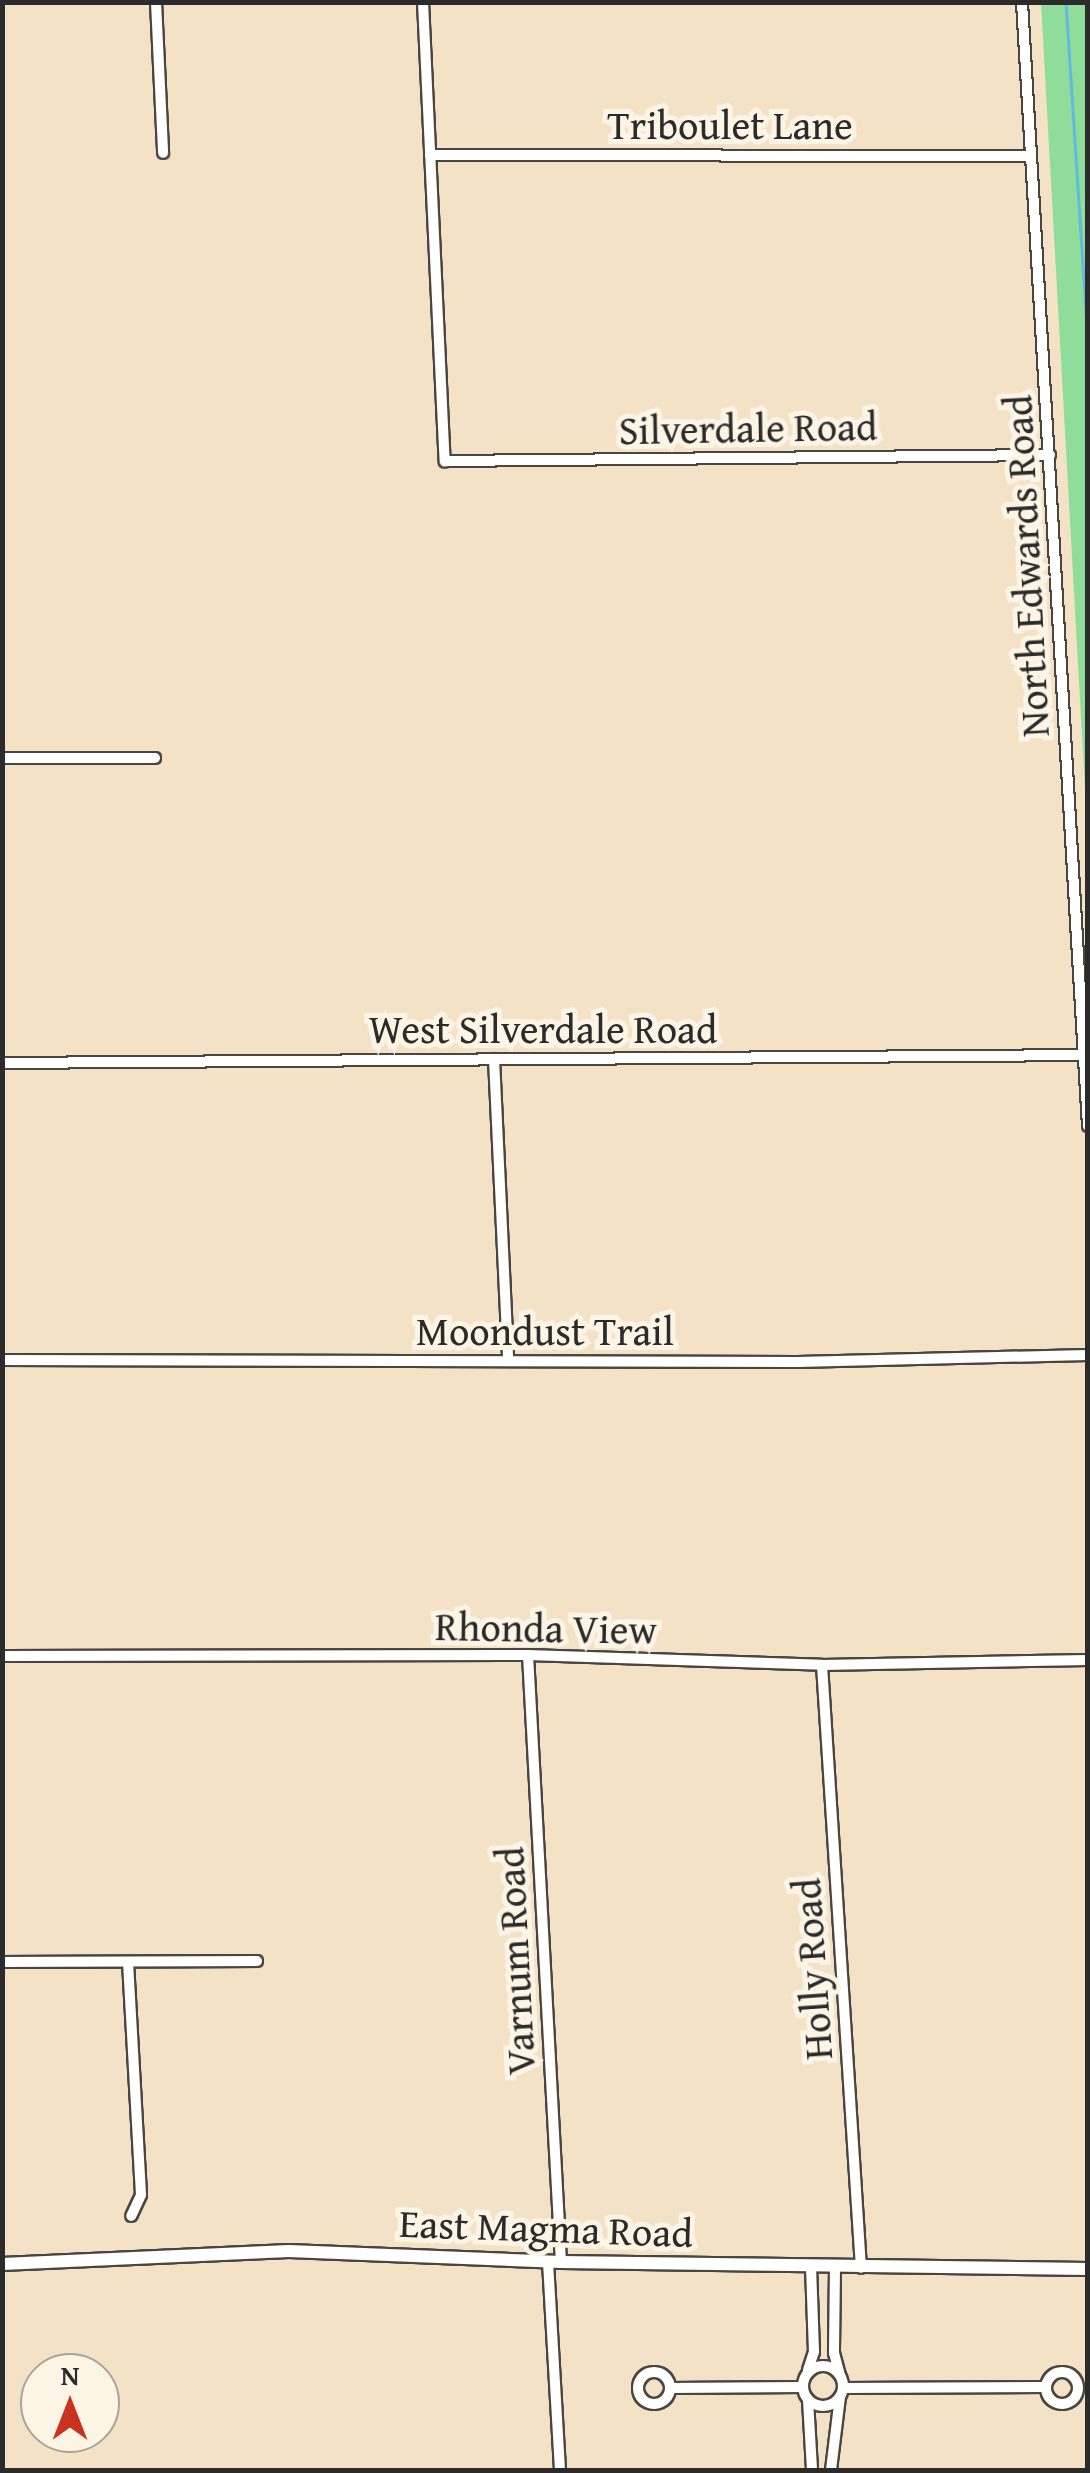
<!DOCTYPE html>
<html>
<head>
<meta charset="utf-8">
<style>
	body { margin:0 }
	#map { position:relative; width:1090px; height:2473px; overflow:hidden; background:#f4e2c6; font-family:"Gentium Book Plus",serif }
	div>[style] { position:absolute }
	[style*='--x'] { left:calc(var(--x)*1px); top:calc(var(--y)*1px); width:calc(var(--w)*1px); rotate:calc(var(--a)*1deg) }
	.green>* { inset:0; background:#90dc9a }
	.stream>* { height:2.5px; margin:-1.25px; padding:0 1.25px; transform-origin:1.25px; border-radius:1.25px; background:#61badf }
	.roads { filter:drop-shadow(2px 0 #494642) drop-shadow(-2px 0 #494642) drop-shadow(0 2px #494642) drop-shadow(0 -2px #494642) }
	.minor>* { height:10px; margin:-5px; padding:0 5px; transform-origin:5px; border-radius:5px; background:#fff }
	.minor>.ring { margin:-5px; padding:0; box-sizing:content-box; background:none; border:10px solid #fff; border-radius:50% }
	.tertiary>* { height:12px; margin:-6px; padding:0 6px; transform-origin:6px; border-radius:6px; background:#fff }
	span { translate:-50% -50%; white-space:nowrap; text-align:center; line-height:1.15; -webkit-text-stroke:10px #fcf5e5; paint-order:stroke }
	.street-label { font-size:40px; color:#2b2b2b }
	.frame { position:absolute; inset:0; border:5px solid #2b2b2b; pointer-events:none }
	.north { position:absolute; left:20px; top:2353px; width:100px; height:100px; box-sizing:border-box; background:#fcf5e5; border:2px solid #a8a49b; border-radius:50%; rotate:0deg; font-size:28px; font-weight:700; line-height:40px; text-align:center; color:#2b2b2b }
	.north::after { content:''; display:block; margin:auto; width:35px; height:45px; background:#c8321e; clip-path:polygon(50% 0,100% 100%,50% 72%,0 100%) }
</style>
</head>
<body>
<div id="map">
	<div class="green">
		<i style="clip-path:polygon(1041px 3px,1086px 3px,1087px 28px,1087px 824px)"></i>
	</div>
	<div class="stream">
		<i style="--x:1066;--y:2;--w:344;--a:86.3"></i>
	</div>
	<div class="roads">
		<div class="minor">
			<i style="--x:156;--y:2;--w:151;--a:87.3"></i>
			<i style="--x:423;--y:2;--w:460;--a:87.3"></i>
			<i style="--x:445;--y:461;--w:605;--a:-0.57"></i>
			<i style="--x:1022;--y:2;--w:1126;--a:86.64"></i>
			<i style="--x:430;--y:155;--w:600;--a:0.1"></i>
			<i style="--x:2;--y:758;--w:153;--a:0"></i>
			<i style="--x:494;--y:1059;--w:302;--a:87.3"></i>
			<i style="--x:2;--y:1063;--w:1082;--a:-0.42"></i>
			<i style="--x:2;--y:1360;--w:796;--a:0.14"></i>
			<i style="--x:798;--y:1362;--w:290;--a:-1.4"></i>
			<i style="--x:528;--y:1655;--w:608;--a:86.89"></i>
			<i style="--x:2;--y:1656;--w:526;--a:-0.11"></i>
			<i style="--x:528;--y:1655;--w:294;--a:1.9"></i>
			<i style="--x:822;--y:1665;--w:266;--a:-1.1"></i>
			<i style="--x:822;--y:1665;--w:604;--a:86.3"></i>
			<i style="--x:2;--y:1962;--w:255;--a:-0.2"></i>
			<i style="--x:128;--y:1962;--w:233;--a:86.8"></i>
			<i style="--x:141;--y:2195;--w:23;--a:115"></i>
			<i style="--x:548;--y:2262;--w:208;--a:86.7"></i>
			<i style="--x:835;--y:2268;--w:85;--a:90.7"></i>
			<i style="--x:834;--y:2353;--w:23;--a:75"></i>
			<i class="ring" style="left:803px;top:2366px;width:30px;height:30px"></i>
			<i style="--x:808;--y:2370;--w:19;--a:-72"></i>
			<i style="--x:814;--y:2352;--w:85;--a:-92"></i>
			<i class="ring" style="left:638px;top:2372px;width:22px;height:22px"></i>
			<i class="ring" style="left:1046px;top:2372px;width:22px;height:22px"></i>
			<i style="--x:670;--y:2388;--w:133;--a:-0.4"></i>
			<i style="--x:843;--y:2388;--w:203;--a:-0.3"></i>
			<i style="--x:808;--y:2400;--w:70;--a:86.7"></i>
			<i style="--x:831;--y:2470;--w:74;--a:-83"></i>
		</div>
		<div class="tertiary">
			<i style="--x:2;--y:2264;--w:287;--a:-2.6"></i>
			<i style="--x:289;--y:2251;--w:272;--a:2.3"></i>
			<i style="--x:561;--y:2262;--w:527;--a:0.76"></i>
		</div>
	</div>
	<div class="street-label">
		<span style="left:730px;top:125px">Triboulet Lane</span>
		<span style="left:748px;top:428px;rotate:-1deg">Silverdale Road</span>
		<span style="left:1026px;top:566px;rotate:-93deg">North Edwards Road</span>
		<span style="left:543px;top:1029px">West Silverdale Road</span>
		<span style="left:545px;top:1331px">Moondust Trail</span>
		<span style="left:546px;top:1628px;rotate:1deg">Rhonda View</span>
		<span style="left:515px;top:1961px;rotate:-93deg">Varnum Road</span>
		<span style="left:812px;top:1969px;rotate:-94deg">Holly Road</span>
		<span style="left:546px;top:2228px;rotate:2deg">East Magma Road</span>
	</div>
	<div class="frame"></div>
	<div class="north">N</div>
</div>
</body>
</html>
